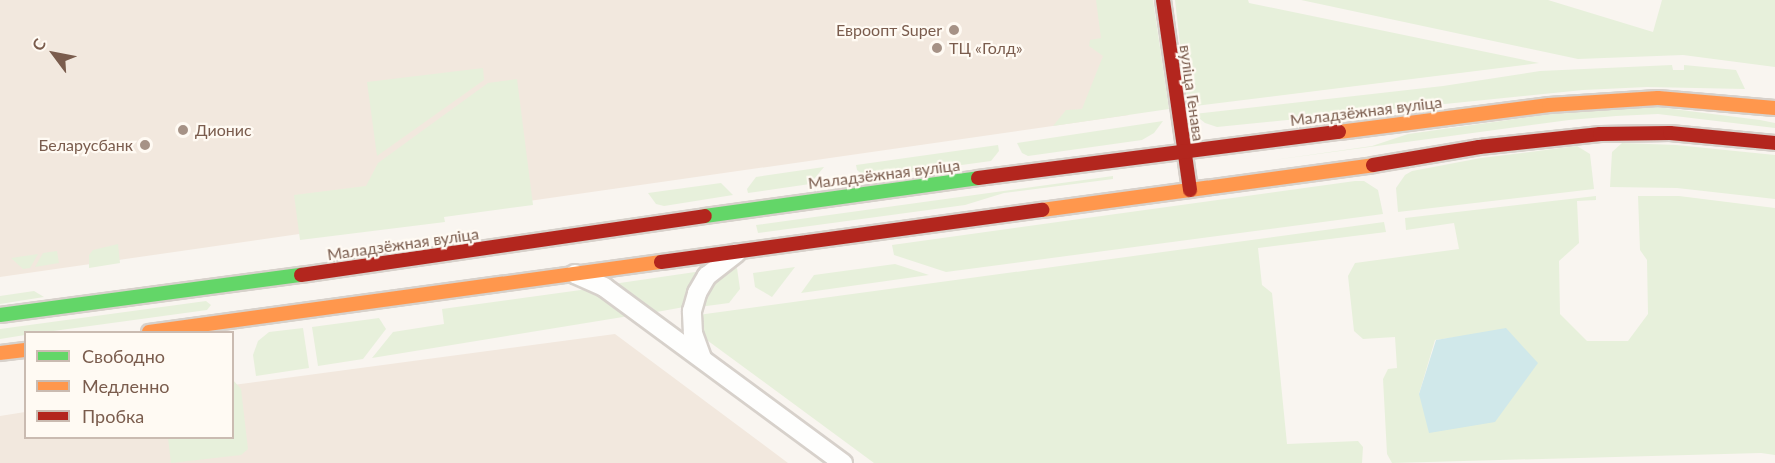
<!DOCTYPE html>
<html>
<head>
<meta charset="utf-8">
<style>
	body { margin:0 }
	#map { position:relative; width:1775px; height:463px; overflow:hidden; background:#f9f5f0; font-family:Lato,sans-serif }
	div>[style] { position:absolute }
	[style*='--x'] { left:calc(var(--x)*1px); top:calc(var(--y)*1px); width:calc(var(--w)*1px); rotate:calc(var(--a)*1deg) }
	.residential>* { inset:0; background:#f2e8de }
	.green>* { inset:0; background:#e7f0db }
	.water>* { inset:0; background:#d0e8ea }
	.roads { filter:drop-shadow(2px 0 #d7d1cb) drop-shadow(-2px 0 #d7d1cb) drop-shadow(0 2px #d7d1cb) drop-shadow(0 -2px #d7d1cb) }
	.street>* { height:18px; margin:-9px; padding:0 9px; transform-origin:9px; border-radius:9px; background:#fefefd }
	.fast>* { height:14px; margin:-7px; padding:0 7px; transform-origin:7px; border-radius:7px; background:#63d668 }
	.slow>* { height:14px; margin:-7px; padding:0 7px; transform-origin:7px; border-radius:7px; background:#ff974d }
	.jam>* { height:14px; margin:-7px; padding:0 7px; transform-origin:7px; border-radius:7px; background:#b3261e }
	.dots>* { width:16px; height:16px; translate:-50% -50%; box-sizing:border-box; border:3px solid #fffaf3; border-radius:50% }
	span { translate:-50% -50%; white-space:nowrap; text-align:center; line-height:1.15; -webkit-text-stroke:4.5px #fffaf3; paint-order:stroke }
	.poi-label { font-size:16px; color:#7a5c4d }
	.right { translate:-100% -50%; text-align:right }
	.left { translate:0 -50%; text-align:left }
	.street-label { font-size:16px; color:#7a5c4d }
	.legend { position:absolute; left:24px; top:331px; width:210px; height:108px; box-sizing:border-box; background:#fffaf3; border:2px solid #cabbb1; margin:0; padding:8px 10px; list-style:none; font-size:18px; color:#7a5c4d }
	.legend li { display:flex; align-items:center; gap:12px; height:30px }
	.legend b { width:30px; border:2px solid #cabbb1 }
	.north { position:absolute; left:24px; top:24px; width:60px; height:60px; -webkit-text-stroke:4px #fffaf3; paint-order:stroke; rotate:302deg; font-size:16px; font-weight:700; line-height:24px; text-align:center; color:#7a5c4d }
	.north::after { content:''; display:block; margin:auto; width:21px; height:27px; background:#7a5c4d; clip-path:polygon(50% 0,100% 100%,50% 72%,0 100%) }
</style>
</head>
<body>
<div id="map">
	<div class="residential">
		<i style="clip-path:polygon(0 0,1113px 0,1129px 115px,0 277px)"></i>
		<i style="clip-path:polygon(615px 334px,788px 463px,0 463px,0 416px,25px 412px,26px 438px,232px 438px,233px 385px)"></i>
	</div>
	<div class="green">
		<i style="clip-path:polygon(1096px 0,1153px 0,1169px 109px,1053px 126px,1066px 110px,1082px 109px,1103px 56px,1089px 46px,1090px 40px,1101px 38px)"></i>
		<i style="clip-path:polygon(1175px 0,1248px 0,1249px 3px,1539px 63px,1187px 107px)"></i>
		<i style="clip-path:polygon(1301px 0,1548px 0,1653px 32px,1662px 0,1775px 0,1775px 67px,1683px 55px,1578px 59px)"></i>
		<i style="clip-path:polygon(1672px 65px,1673px 70px,1684px 70px,1684px 65px,1736px 70px,1745px 89px,1647px 87px,1583px 90px,1217px 127px,1205px 123px,1194px 114px,1443px 86px,1540px 71px)"></i>
		<i style="clip-path:polygon(483px 68px,484px 80px,377px 156px,367px 82px)"></i>
		<i style="clip-path:polygon(517px 79px,533px 205px,444px 217px,445px 222px,300px 240px,294px 195px,366px 186px,378px 163px,488px 83px)"></i>
		<i style="clip-path:polygon(1657px 107px,1760px 120px,1775px 123px,1775px 128px,1658px 114px,1616px 116px,1569px 120px,1252px 163px,1372px 146px,1408px 134px,1566px 112px)"></i>
		<i style="clip-path:polygon(1163px 121px,1154px 133px,1142px 140px,1028px 156px,1022px 153px,1017px 143px)"></i>
		<i style="clip-path:polygon(1622px 143px,1676px 145px,1775px 155px,1775px 199px,1677px 188px,1610px 187px,1612px 152px)"></i>
		<i style="clip-path:polygon(998px 145px,999px 151px,991px 161px,866px 178px,857px 170px,856px 165px)"></i>
		<i style="clip-path:polygon(1577px 146px,1590px 154px,1594px 189px,1398px 212px,1396px 188px,1405px 175px,1412px 171px,1481px 158px)"></i>
		<i style="clip-path:polygon(824px 167px,810px 184px,748px 193px,747px 189px,756px 177px)"></i>
		<i style="clip-path:polygon(1113px 176px,1113px 179px,1004px 193px,965px 205px,758px 233px,756px 225px)"></i>
		<i style="clip-path:polygon(1355px 181px,1364px 181px,1378px 190px,1383px 214px,946px 272px,894px 255px,892px 245px)"></i>
		<i style="clip-path:polygon(721px 183px,733px 195px,664px 206px,656px 204px,648px 193px)"></i>
		<i style="clip-path:polygon(evenodd,1596px 196px,1596px 200px,1577px 201px,1579px 243px,1559px 261px,1560px 314px,1587px 341px,1628px 341px,1648px 314px,1647px 260px,1640px 250px,1638px 196px,1679px 196px,1775px 208px,1775px 455px,1761px 453px,1392px 463px,1387px 454px,1383px 379px,1388px 369px,1397px 368px,1395px 337px,1363px 339px,1354px 331px,1348px 276px,1355px 263px,1459px 249px,1454px 223px,1406px 230px,1405px 218px,1596px 196px,1472px 335px,1419px 394px,1435px 340px,1472px 335px)"></i>
		<i style="clip-path:polygon(1384px 222px,1386px 232px,1258px 248px,1262px 285px,1272px 293px,1287px 444px,1358px 441px,1363px 447px,1362px 463px,874px 463px,700px 335px,698px 315px)"></i>
		<i style="clip-path:polygon(118px 244px,120px 263px,89px 268px,89px 255px,93px 250px)"></i>
		<i style="clip-path:polygon(57px 251px,59px 263px,35px 267px,43px 253px)"></i>
		<i style="clip-path:polygon(38px 254px,30px 268px,23px 269px,11px 258px)"></i>
		<i style="clip-path:polygon(895px 264px,929px 275px,801px 293px,814px 275px)"></i>
		<i style="clip-path:polygon(795px 267px,772px 297px,755px 287px,753px 273px)"></i>
		<i style="clip-path:polygon(737px 268px,740px 289px,729px 303px,699px 307px,712px 282px,725px 271px)"></i>
		<i style="clip-path:polygon(702px 271px,684px 307px,651px 313px,613px 284px)"></i>
		<i style="clip-path:polygon(588px 289px,598px 293px,629px 316px,372px 358px,393px 332px,444px 324px,442px 309px)"></i>
		<i style="clip-path:polygon(34px 291px,44px 297px,0 304px,0 296px)"></i>
		<i style="clip-path:polygon(206px 301px,211px 305px,207px 310px,46px 332px,26px 332px,25px 335px,0 339px,0 329px)"></i>
		<i style="clip-path:polygon(379px 318px,386px 329px,363px 359px,318px 366px,312px 327px)"></i>
		<i style="clip-path:polygon(303px 328px,309px 368px,256px 376px,253px 355px,258px 341px,269px 332px)"></i>
		<i style="clip-path:polygon(233px 380px,241px 389px,248px 449px,241px 455px,171px 463px,168px 438px,232px 438px)"></i>
	</div>
	<div class="water">
		<i style="clip-path:polygon(1506px 328px,1538px 363px,1495px 422px,1429px 433px,1419px 394px,1436px 340px)"></i>
	</div>
	<div class="roads">
		<div class="street">
			<i style="--x:575;--y:274;--w:32;--a:24"></i>
			<i style="--x:604;--y:287;--w:297;--a:36.4"></i>
			<i style="--x:702;--y:358;--w:27;--a:-110"></i>
			<i style="--x:693;--y:333;--w:22;--a:-93"></i>
			<i style="--x:692;--y:311;--w:19;--a:-74"></i>
			<i style="--x:697;--y:293;--w:20;--a:-60"></i>
			<i style="--x:707;--y:276;--w:37;--a:-38"></i>
		</div>
		<div class="fast">
			<i style="--x:705;--y:216;--w:276;--a:-7.9"></i>
			<i style="--x:0;--y:315;--w:304;--a:-7.6"></i>
		</div>
		<div class="slow">
			<i style="--x:1339;--y:132;--w:212;--a:-7.3"></i>
			<i style="--x:1549;--y:105;--w:109;--a:-3.7"></i>
			<i style="--x:1658;--y:98;--w:117;--a:4.9"></i>
			<i style="--x:1042;--y:210;--w:334;--a:-7.7"></i>
			<i style="--x:149;--y:332;--w:517;--a:-7.79"></i>
			<i style="--x:0;--y:353;--w:26;--a:-7"></i>
		</div>
		<div class="jam">
			<i style="--x:1163;--y:0;--w:192;--a:81.9"></i>
			<i style="--x:1373;--y:165;--w:108;--a:-9.6"></i>
			<i style="--x:1479;--y:147;--w:122;--a:-6.1"></i>
			<i style="--x:1600;--y:134;--w:70;--a:-0.8"></i>
			<i style="--x:1670;--y:133;--w:105;--a:5.4"></i>
			<i style="--x:978;--y:178;--w:364;--a:-7.3"></i>
			<i style="--x:661;--y:262;--w:385;--a:-7.8"></i>
			<i style="--x:301;--y:275;--w:408;--a:-8.3"></i>
		</div>
	</div>
	<div class="dots">
		<i style="left:954px;top:30px;background:#a69286"></i>
		<i style="left:937px;top:48px;background:#a69286"></i>
		<i style="left:183px;top:130px;background:#a69286"></i>
		<i style="left:145px;top:145px;background:#a69286"></i>
	</div>
	<div class="poi-label">
		<span class="right" style="left:942px;top:30px">Евроопт Super</span>
		<span class="left" style="left:949px;top:48px">ТЦ «Голд»</span>
		<span class="left" style="left:195px;top:130px">Дионис</span>
		<span class="right" style="left:133px;top:145px">Беларусбанк</span>
	</div>
	<div class="street-label">
		<span style="left:1192px;top:93px;rotate:82deg">вуліца Генава</span>
		<span style="left:1366px;top:111px;rotate:-7deg">Маладзёжная вуліца</span>
		<span style="left:884px;top:174px;rotate:-7deg">Маладзёжная вуліца</span>
		<span style="left:403px;top:244px;rotate:-8deg">Маладзёжная вуліца</span>
	</div>
	<ul class="legend">
	<li><b style="height:8px;background:#63d668"></b>Свободно</li>
	<li><b style="height:8px;background:#ff974d"></b>Медленно</li>
	<li><b style="height:8px;background:#b3261e"></b>Пробка</li>
	</ul>
	<div class="north">С</div>
</div>
</body>
</html>
